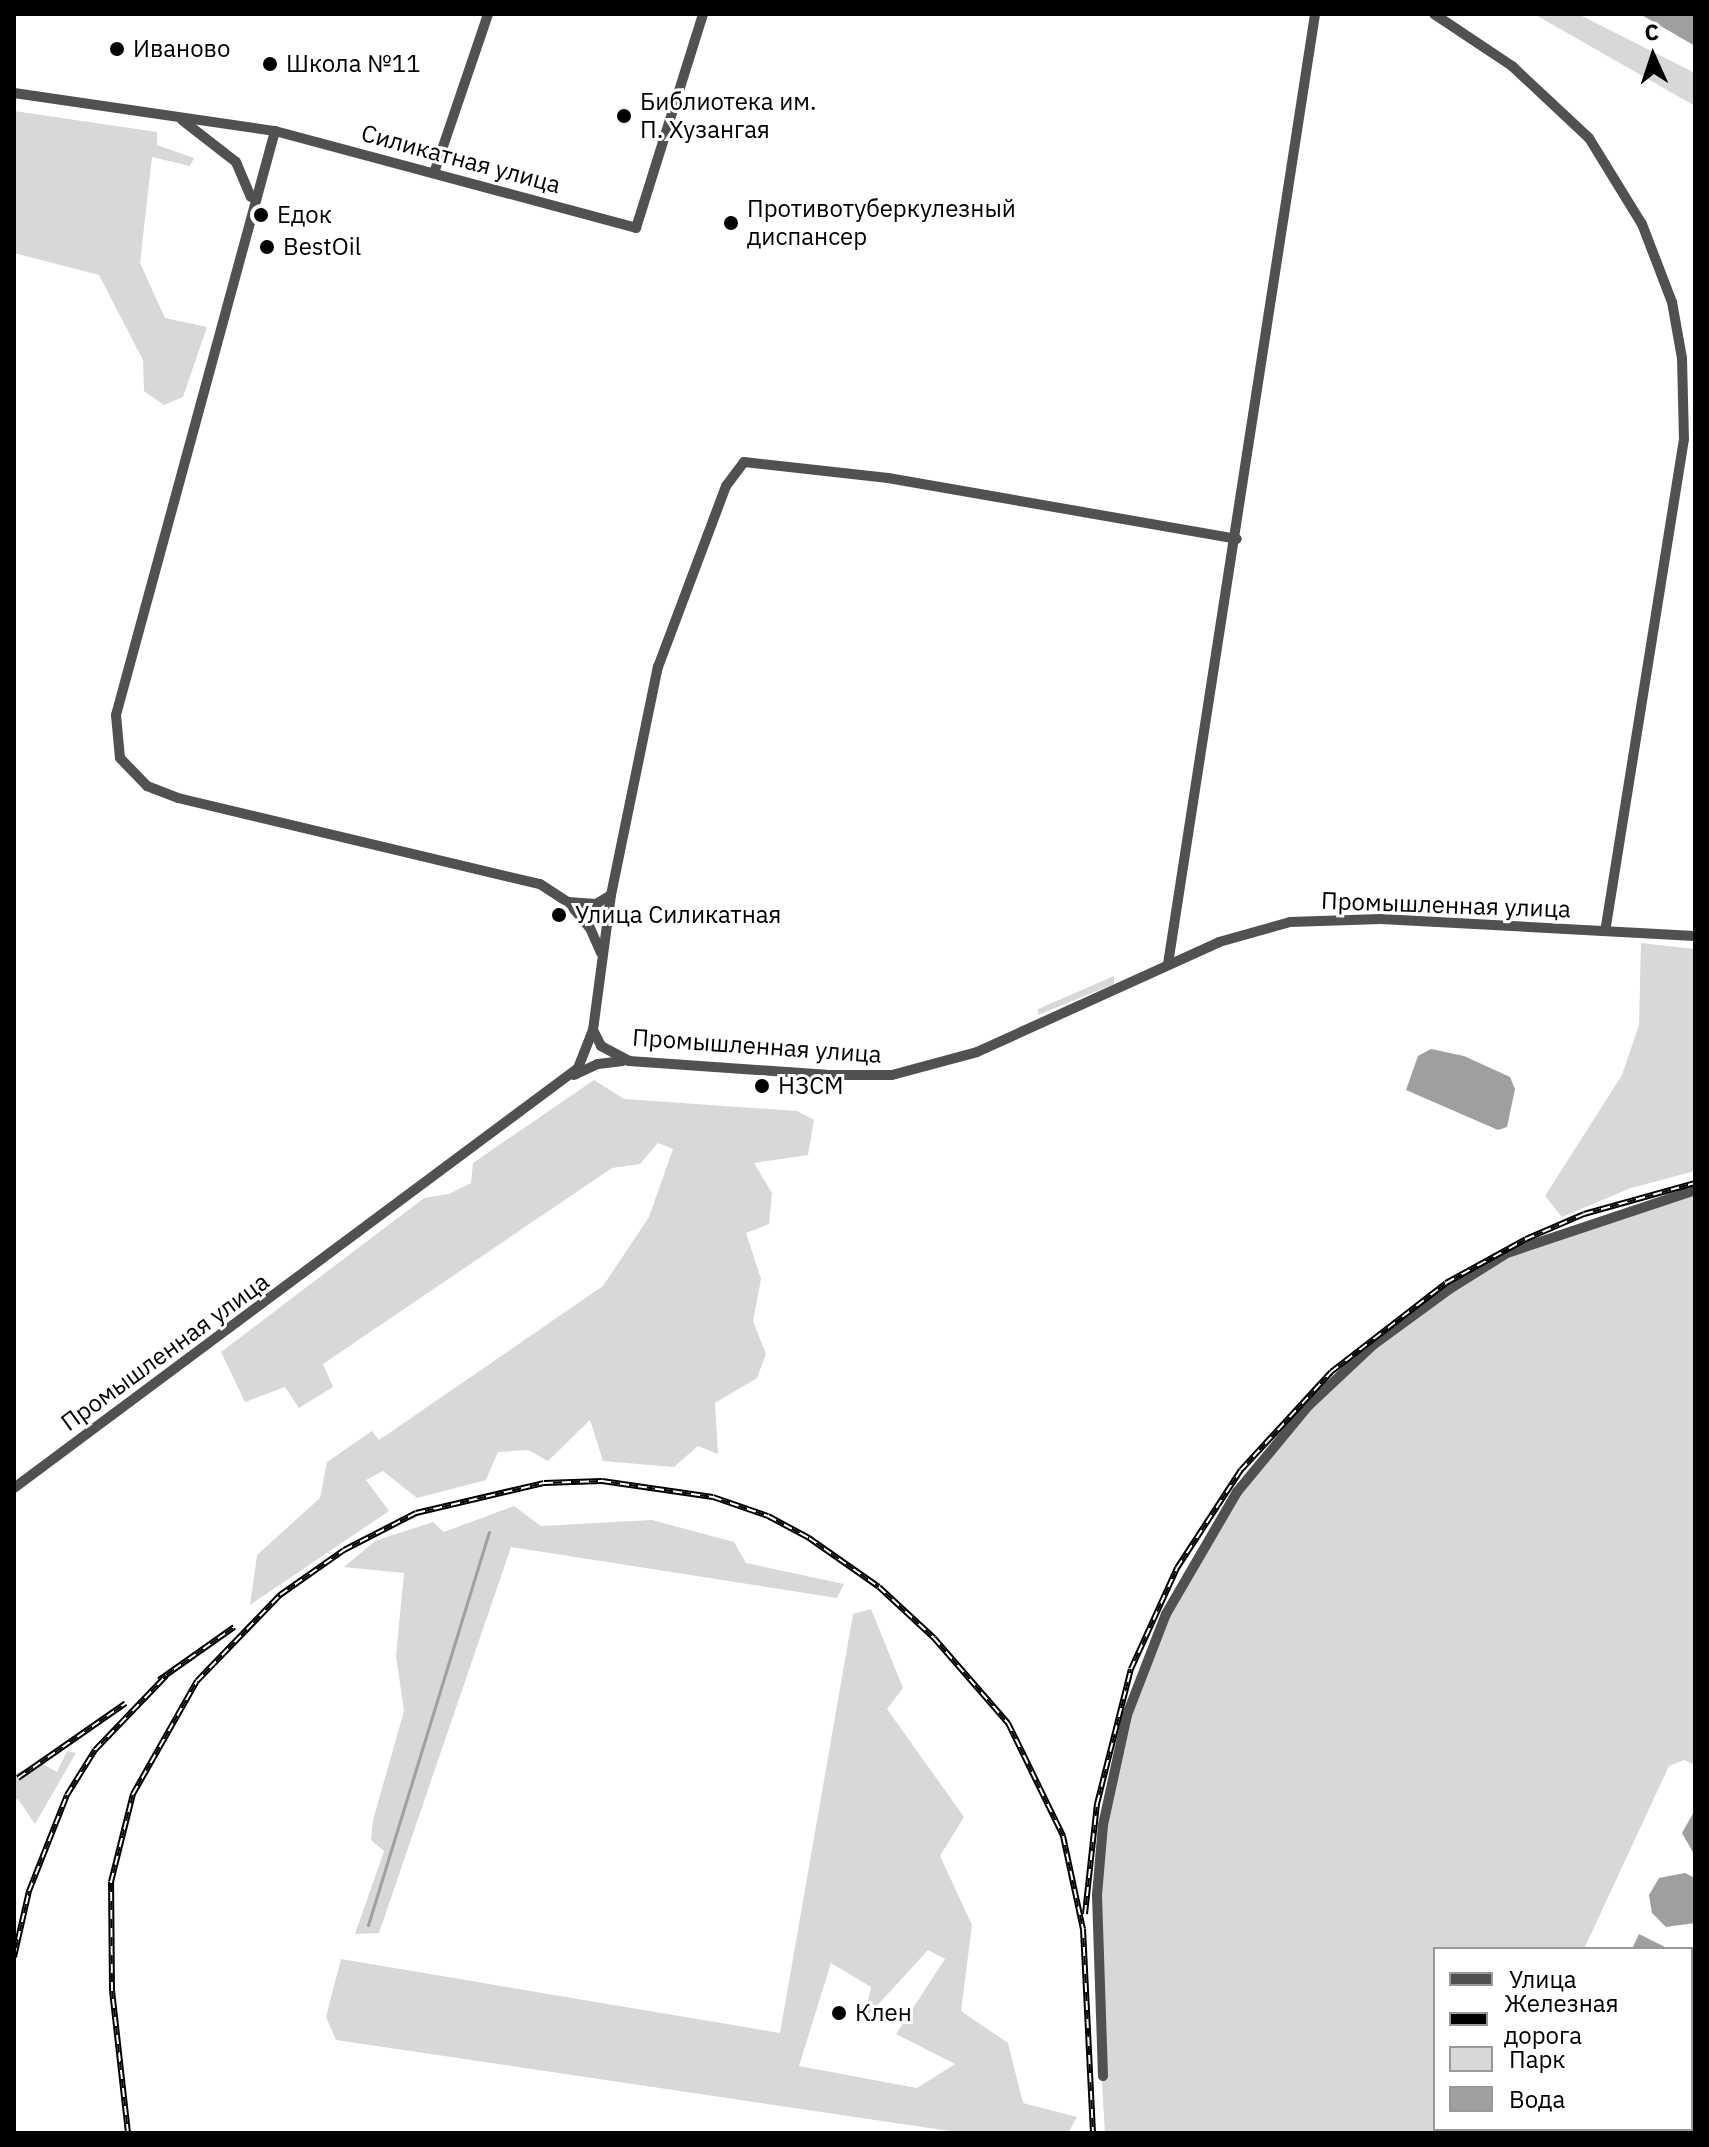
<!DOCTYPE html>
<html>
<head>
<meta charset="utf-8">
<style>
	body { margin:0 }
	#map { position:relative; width:1709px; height:2147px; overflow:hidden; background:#fff; font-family:"IBM Plex Sans",sans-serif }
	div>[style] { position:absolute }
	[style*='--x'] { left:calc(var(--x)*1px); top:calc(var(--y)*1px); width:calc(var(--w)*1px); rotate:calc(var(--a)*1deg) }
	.green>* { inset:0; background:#d8d8d8 }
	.water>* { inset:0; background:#9f9f9f; transform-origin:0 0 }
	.stream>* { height:3px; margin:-1.5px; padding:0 1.5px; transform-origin:1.5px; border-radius:1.5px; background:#9f9f9f }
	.minor>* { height:10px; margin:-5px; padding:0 5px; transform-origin:5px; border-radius:5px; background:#515151 }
	.rail>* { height:6px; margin-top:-3px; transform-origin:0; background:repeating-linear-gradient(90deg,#fff 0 9px,#000 0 18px); box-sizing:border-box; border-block:2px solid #000 }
	.dots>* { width:22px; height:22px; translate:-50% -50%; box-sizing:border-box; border:4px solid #fff; border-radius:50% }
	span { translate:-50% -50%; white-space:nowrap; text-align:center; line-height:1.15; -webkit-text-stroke:6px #fff; paint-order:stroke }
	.poi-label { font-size:24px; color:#000 }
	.left { translate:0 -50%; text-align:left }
	.street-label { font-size:24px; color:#000 }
	.frame { position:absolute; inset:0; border:16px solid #000; pointer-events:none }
	.legend { position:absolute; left:1433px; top:1947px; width:260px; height:184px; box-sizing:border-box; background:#fff; border:2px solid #999; margin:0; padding:10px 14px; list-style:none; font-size:24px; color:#000 }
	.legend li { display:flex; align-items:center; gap:16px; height:40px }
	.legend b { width:40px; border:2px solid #999 }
	.north { position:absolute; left:1613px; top:16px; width:80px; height:80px; -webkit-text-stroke:6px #fff; paint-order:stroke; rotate:357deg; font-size:22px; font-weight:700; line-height:32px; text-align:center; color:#000 }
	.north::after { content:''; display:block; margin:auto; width:28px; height:36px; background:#000; clip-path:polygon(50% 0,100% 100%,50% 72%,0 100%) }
</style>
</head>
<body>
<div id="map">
	<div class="green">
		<i style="clip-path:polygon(1534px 14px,1578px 14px,1695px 73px,1695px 106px)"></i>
		<i style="clip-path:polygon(14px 111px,157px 132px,157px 145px,194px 158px,190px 166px,152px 157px,140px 263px,165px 318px,207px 327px,183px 397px,164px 405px,144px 391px,143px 360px,99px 275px,14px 253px)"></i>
		<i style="clip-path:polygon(1641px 943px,1695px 949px,1695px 1171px,1631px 1188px,1562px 1217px,1545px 1196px,1622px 1075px,1639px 1025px)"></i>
		<i style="clip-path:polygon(1114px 976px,1114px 984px,1038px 1015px,1038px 1009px)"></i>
		<i style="clip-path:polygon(594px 1080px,624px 1099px,797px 1111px,814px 1120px,808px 1155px,754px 1163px,772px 1193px,769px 1224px,746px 1233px,761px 1279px,753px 1321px,766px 1354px,757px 1378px,715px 1403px,718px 1454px,698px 1446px,674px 1467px,603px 1461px,590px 1420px,548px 1461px,528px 1450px,498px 1452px,486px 1480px,417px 1498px,383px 1471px,366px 1480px,389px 1511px,250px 1605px,257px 1555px,320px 1498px,327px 1462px,372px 1431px,379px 1440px,603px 1286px,649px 1217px,673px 1149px,658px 1143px,640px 1164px,612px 1168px,323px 1364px,333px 1387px,299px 1408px,285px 1387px,245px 1402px,221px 1352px,424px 1198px,449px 1194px,471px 1183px,473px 1163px)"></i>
		<i style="clip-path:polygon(1695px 1190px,1695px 1765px,1684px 1760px,1669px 1766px,1584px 1949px,1435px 1949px,1435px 2129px,1501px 2129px,1499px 2133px,1105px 2133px,1098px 2019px,1103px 1824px,1127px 1715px,1166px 1614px,1237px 1492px,1309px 1405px,1373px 1345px,1507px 1253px)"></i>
		<i style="clip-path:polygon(514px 1506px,541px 1526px,652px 1520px,734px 1542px,746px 1563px,844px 1584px,837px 1598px,511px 1547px,379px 1933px,355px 1934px,384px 1851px,371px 1840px,373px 1820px,404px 1711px,396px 1656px,404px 1573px,344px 1567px,375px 1541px,433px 1522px,444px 1532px)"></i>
		<i style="clip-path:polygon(evenodd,871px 1609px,903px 1688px,887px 1709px,964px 1817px,940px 1856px,972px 1925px,961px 2011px,1008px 2043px,1023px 2103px,1077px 2117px,1068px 2133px,963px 2133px,336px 2040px,326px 2017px,341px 1959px,780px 2033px,853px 1614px,871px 1609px,928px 1950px,945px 1959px,896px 2034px,955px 2064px,917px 2088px,799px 2066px,831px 1963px,871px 1987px,864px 2020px,928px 1950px)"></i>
		<i style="clip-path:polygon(67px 1751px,76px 1753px,35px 1824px,18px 1799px,14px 1801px,14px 1774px,41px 1763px,57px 1772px)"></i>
	</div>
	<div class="water">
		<i style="clip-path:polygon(1640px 14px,1695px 14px,1695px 46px)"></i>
		<i style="clip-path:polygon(1431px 1049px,1464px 1056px,1510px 1077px,1515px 1089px,1507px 1127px,1498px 1130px,1406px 1090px,1418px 1056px)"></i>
		<i style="clip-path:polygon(1695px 1810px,1695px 1856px,1682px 1833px)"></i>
		<i style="clip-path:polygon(1685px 1873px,1695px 1878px,1695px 1923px,1666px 1927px,1652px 1913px,1649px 1895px,1659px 1878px)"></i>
		<i style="clip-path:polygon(1639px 1934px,1669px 1949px,1632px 1949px)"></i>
		<i style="clip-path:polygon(1691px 1960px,1695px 2075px,1691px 2083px)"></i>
		<i style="left:1544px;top:2129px;width:65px;height:4px"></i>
	</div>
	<div class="stream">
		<i style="--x:368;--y:1925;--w:411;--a:-72.9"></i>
	</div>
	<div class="minor">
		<i style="--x:1434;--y:14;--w:94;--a:33.7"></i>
		<i style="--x:1512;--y:66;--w:105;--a:43.1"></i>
		<i style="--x:1589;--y:138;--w:101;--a:58.4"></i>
		<i style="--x:1642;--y:224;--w:84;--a:69"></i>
		<i style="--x:1672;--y:302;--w:57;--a:79.9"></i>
		<i style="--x:1682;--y:358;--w:81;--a:88.6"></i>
		<i style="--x:1684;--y:439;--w:497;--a:99.1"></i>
		<i style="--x:14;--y:93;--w:264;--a:8.3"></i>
		<i style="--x:275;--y:131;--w:374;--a:15"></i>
		<i style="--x:636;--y:228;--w:224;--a:-72.6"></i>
		<i style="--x:182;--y:120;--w:68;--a:37.9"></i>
		<i style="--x:236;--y:162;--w:38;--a:67"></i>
		<i style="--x:275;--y:131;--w:605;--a:105.23"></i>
		<i style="--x:116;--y:715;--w:43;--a:84.7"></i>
		<i style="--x:120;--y:758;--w:39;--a:46"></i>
		<i style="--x:147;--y:786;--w:33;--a:21"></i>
		<i style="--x:178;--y:798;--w:372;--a:13.4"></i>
		<i style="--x:540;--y:884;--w:33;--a:33"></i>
		<i style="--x:568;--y:902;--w:34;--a:50"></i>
		<i style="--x:590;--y:928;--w:27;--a:66"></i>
		<i style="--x:434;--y:173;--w:168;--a:-71.2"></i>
		<i style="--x:568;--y:902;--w:28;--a:4"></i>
		<i style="--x:596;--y:904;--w:17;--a:-31"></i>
		<i style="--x:1168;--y:964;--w:961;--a:-81.2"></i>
		<i style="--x:593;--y:1030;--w:18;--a:63"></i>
		<i style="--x:601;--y:1046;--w:32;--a:28"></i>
		<i style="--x:629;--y:1061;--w:198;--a:4"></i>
		<i style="--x:827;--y:1075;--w:65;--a:0"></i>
		<i style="--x:892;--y:1075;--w:88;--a:-15.1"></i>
		<i style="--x:977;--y:1052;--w:266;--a:-24.4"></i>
		<i style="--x:1219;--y:942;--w:74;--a:-15.7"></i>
		<i style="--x:1290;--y:922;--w:91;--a:-1.9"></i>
		<i style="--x:1381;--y:919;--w:314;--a:3.1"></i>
		<i style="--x:574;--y:1075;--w:26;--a:-25"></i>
		<i style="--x:598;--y:1064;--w:25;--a:-7"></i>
		<i style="--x:14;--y:1488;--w:703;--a:-36.67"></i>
		<i style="--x:578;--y:1068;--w:41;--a:-68.5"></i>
		<i style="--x:593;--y:1030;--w:136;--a:-82.4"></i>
		<i style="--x:611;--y:895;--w:233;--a:-78.4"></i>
		<i style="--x:658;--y:667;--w:193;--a:-69.4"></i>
		<i style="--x:726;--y:486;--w:30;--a:-53"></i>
		<i style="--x:744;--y:462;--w:145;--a:6.3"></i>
		<i style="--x:888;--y:478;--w:354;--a:9.9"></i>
		<i style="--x:1103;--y:2076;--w:181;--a:-91.9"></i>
		<i style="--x:1097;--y:1895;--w:70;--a:-85.1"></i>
		<i style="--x:1103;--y:1825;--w:113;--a:-77.7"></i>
		<i style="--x:1127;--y:1715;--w:108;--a:-68.9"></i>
		<i style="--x:1166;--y:1614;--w:141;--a:-59.8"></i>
		<i style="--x:1237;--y:1492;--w:113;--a:-50.4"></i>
		<i style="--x:1309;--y:1405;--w:88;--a:-43.2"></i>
		<i style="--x:1373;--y:1345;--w:97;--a:-36.2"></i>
		<i style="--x:1451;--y:1288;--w:66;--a:-32"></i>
		<i style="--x:1507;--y:1253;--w:198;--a:-18.5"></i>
	</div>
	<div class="rail">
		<i style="--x:159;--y:1680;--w:92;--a:-35.2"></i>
		<i style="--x:18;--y:1778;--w:131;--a:-34.8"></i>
		<i style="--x:1085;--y:1914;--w:111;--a:-83.8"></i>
		<i style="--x:1097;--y:1804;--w:139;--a:-75.9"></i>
		<i style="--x:1131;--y:1669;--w:111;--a:-65.5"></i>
		<i style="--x:1177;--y:1568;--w:117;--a:-56.9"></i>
		<i style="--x:1241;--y:1470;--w:133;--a:-47.4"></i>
		<i style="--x:1331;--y:1372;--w:145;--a:-37.7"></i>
		<i style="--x:1446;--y:1283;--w:91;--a:-28.8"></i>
		<i style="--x:1526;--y:1239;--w:63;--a:-23.3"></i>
		<i style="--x:1584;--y:1214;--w:115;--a:-15.6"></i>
		<i style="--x:14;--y:1957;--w:68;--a:-77.2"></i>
		<i style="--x:29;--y:1891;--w:103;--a:-68.4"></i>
		<i style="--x:67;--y:1795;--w:53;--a:-58.1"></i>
		<i style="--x:95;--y:1750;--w:103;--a:-46.2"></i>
		<i style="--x:128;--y:2133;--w:143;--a:-96.4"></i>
		<i style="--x:112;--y:1991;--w:109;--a:-90.5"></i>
		<i style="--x:111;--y:1882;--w:91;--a:-76"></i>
		<i style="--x:133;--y:1794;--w:130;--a:-60.5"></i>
		<i style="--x:197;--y:1681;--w:120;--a:-46"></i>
		<i style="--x:280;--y:1595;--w:78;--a:-35.1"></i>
		<i style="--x:344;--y:1550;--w:81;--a:-27.2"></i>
		<i style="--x:416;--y:1513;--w:131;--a:-13.2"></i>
		<i style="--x:544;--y:1483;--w:58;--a:-2"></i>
		<i style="--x:602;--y:1481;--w:112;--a:8.2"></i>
		<i style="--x:713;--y:1497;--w:58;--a:19.1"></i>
		<i style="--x:768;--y:1516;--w:47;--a:28.2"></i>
		<i style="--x:809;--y:1538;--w:85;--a:35"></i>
		<i style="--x:879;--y:1587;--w:75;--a:42.8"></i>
		<i style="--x:934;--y:1638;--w:113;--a:49"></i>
		<i style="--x:1008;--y:1723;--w:126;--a:64"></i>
		<i style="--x:1063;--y:1836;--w:95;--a:77.9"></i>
		<i style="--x:1083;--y:1929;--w:204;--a:87.2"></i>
	</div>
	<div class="dots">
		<i style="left:117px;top:49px;background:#000"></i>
		<i style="left:270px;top:64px;background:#000"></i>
		<i style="left:624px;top:116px;background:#000"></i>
		<i style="left:261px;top:215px;background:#000"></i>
		<i style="left:731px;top:223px;background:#000"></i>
		<i style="left:267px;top:247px;background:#000"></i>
		<i style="left:559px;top:915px;background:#000"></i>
		<i style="left:762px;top:1086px;background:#000"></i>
		<i style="left:839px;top:2013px;background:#000"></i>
	</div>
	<div class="poi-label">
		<span class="left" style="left:133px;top:49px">Иваново</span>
		<span class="left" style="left:286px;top:64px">Школа №11</span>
		<span class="left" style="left:640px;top:116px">Библиотека им.<br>П. Хузангая</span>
		<span class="left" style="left:747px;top:223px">Противотуберкулезный<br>диспансер</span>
		<span class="left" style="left:277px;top:215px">Едок</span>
		<span class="left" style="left:283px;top:247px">BestOil</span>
		<span class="left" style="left:575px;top:915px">Улица Силикатная</span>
		<span class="left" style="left:778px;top:1086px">НЗСМ</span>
		<span class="left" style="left:855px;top:2013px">Клен</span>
	</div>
	<div class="street-label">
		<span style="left:461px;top:159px;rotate:15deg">Силикатная улица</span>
		<span style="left:1446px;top:905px;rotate:2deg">Промышленная улица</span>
		<span style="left:757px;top:1046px;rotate:4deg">Промышленная улица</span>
		<span style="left:165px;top:1352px;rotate:-36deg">Промышленная улица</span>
	</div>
	<div class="frame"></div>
	<ul class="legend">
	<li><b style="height:10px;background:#515151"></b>Улица</li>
	<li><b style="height:10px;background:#000"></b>Железная дорога</li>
	<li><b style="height:22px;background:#d8d8d8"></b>Парк</li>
	<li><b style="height:22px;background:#9f9f9f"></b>Вода</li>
	</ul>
	<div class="north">С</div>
</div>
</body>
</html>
